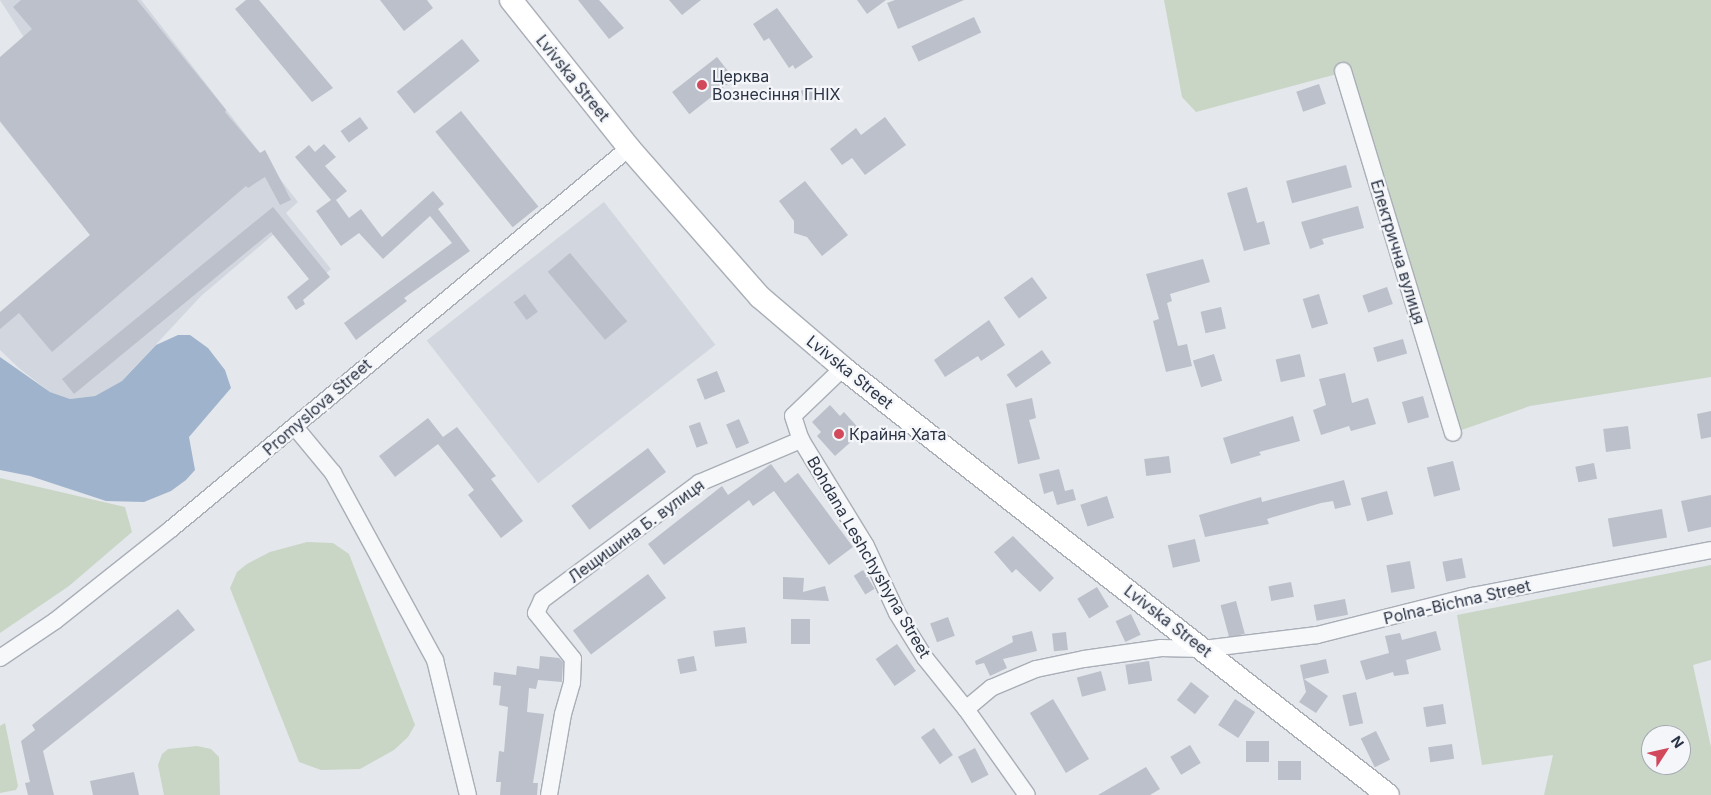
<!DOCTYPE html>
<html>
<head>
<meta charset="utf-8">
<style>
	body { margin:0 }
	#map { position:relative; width:1711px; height:795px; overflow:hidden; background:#e4e7ec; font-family:Inter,sans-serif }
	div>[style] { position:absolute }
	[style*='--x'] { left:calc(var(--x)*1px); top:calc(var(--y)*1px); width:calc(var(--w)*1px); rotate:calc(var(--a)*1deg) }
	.built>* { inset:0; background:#d2d6de; transform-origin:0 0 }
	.green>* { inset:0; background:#c9d6c5 }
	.water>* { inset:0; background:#9fb4cc }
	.building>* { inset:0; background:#bbc0ca; transform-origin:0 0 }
	.roads { filter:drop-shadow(1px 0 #a9aeb7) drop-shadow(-1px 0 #a9aeb7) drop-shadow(0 1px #a9aeb7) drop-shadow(0 -1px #a9aeb7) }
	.minor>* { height:16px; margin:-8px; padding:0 8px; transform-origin:8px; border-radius:8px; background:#f7f8fa }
	.secondary>* { height:22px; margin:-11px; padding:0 11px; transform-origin:11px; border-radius:11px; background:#fff }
	.dots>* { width:14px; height:14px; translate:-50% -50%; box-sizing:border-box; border:2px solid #f4f6f9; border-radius:50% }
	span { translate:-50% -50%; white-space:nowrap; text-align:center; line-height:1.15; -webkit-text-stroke:4.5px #f4f6f9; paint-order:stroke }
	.poi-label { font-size:16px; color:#2b3445 }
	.left { translate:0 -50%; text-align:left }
	.street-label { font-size:16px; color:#2b3445 }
	.north { position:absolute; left:1641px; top:725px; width:50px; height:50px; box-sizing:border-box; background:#f4f6f9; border:1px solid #a4a8b1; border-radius:50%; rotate:55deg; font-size:14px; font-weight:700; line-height:20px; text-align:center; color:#2b3445 }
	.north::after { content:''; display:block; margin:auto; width:18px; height:22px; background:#d1495b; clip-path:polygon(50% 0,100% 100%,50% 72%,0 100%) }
</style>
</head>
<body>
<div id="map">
	<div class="built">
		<i style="clip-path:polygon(0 0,141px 0,298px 202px,286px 213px,331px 269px,313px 284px,274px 234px,201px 296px,122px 381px,95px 396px,70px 399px,50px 392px,20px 369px,0 350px,0 322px,90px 235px,0 122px,0 76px,32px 50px)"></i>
		<i style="left:604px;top:202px;width:181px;height:225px;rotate:52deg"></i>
	</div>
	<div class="green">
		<i style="clip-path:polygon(1164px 0,1711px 0,1711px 377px,1530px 406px,1453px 433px,1337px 74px,1196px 112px,1182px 97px)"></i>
		<i style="clip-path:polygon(0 478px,125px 507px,132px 532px,69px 586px,0 633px)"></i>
		<i style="clip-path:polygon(307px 542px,333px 543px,349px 554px,415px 725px,408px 737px,394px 750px,360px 769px,321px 770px,299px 762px,230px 588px,237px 572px,247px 564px,270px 552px)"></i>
		<i style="clip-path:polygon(evenodd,1711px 565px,1711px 660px,1693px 665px,1711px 747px,1711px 795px,1544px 795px,1553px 755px,1482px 765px,1457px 615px,1711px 565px,1651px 735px,1681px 735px,1681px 765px,1651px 765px,1651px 735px)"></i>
		<i style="clip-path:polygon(5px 723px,18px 786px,16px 790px,0 793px,0 726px)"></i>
		<i style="clip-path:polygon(197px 746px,211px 749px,219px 757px,220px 795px,164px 795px,158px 765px,162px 754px,168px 749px)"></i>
	</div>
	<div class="water">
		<i style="clip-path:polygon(178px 335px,190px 335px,208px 348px,225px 370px,231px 388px,189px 437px,195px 470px,186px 480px,171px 491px,144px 502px,106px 501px,30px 476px,0 470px,0 357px,50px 392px,70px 399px,95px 396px,122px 381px,156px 345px)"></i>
	</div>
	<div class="building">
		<i style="clip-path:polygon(21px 0,137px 0,226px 110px,225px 112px,260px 153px,265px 150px,291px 200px,280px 205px,265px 177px,248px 188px,246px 186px,52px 352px,19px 313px,0 329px,0 312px,90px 235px,0 121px,0 57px,32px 29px,13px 7px)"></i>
		<i style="clip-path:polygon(246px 0,259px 0,333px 88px,312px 102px,235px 9px)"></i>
		<i style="clip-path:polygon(380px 0,427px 0,433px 8px,404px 31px)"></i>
		<i style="clip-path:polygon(578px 0,599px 0,624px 28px,609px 39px)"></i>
		<i style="clip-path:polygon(669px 0,701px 0,682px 15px)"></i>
		<i style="clip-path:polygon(857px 0,886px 0,867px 14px)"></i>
		<i style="clip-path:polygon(895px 0,964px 0,898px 29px,887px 3px)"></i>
		<i style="clip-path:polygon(777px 8px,813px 57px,795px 69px,793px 65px,789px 68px,769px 38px,764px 41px,753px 24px)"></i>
		<i style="left:974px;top:17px;width:17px;height:69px;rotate:65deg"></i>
		<i style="left:462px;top:39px;width:28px;height:84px;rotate:51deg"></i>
		<i style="left:717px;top:57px;width:28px;height:57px;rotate:52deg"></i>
		<i style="left:1319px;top:84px;width:21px;height:24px;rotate:71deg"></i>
		<i style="left:814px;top:86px;width:12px;height:14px;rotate:70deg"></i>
		<i style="left:461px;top:111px;width:123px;height:33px;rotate:51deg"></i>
		<i style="left:360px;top:117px;width:14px;height:24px;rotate:54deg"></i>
		<i style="clip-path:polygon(885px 117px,906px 145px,865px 175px,852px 158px,842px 165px,830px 149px,856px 128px,861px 135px)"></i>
		<i style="clip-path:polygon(324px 144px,336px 157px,325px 166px,347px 191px,336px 200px,349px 218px,361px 209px,382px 237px,433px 191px,444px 204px,438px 209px,470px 251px,404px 298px,407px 301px,356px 340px,344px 323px,452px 243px,430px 216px,383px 259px,359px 233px,341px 246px,316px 211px,331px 200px,295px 157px,309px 145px,315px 152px)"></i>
		<i style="left:1346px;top:165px;width:23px;height:62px;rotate:75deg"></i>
		<i style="clip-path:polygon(805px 181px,848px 235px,822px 256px,807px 237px,794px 233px,794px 221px,779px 201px)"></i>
		<i style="clip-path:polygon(1247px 187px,1257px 223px,1264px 221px,1270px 244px,1244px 251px,1227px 193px)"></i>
		<i style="clip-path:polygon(1358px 206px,1364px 228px,1322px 239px,1324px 244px,1310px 249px,1301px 222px)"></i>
		<i style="clip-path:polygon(273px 207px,330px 277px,303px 300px,305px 304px,296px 310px,287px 297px,309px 279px,271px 232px,74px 394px,62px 379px)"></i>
		<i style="left:570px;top:253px;width:89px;height:29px;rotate:50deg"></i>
		<i style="clip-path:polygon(1203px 259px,1210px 282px,1170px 294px,1172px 301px,1167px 303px,1178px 346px,1187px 344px,1192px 366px,1166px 372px,1153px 321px,1159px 319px,1146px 274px)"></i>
		<i style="left:1032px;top:277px;width:26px;height:35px;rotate:54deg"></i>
		<i style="left:1387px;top:287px;width:18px;height:26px;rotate:71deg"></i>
		<i style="left:525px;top:294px;width:22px;height:14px;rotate:54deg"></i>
		<i style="left:1319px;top:294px;width:31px;height:17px;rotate:73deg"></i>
		<i style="left:1221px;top:307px;width:22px;height:21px;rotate:77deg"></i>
		<i style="clip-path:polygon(989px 320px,1005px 345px,981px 361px,978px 356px,945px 377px,934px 360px)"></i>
		<i style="left:1403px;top:339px;width:15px;height:31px;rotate:74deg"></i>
		<i style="left:1042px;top:350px;width:16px;height:43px;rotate:55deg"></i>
		<i style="left:1214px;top:354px;width:28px;height:22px;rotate:73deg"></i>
		<i style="left:1300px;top:354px;width:23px;height:25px;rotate:77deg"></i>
		<i style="left:717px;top:371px;width:22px;height:22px;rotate:68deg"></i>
		<i style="clip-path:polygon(1345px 373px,1352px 403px,1368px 398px,1376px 424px,1351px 431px,1349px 426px,1321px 435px,1313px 410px,1326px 405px,1319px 379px)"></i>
		<i style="left:1423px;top:396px;width:22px;height:22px;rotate:74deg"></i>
		<i style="clip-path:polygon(1032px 398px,1036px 418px,1029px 420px,1040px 459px,1018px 464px,1006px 404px)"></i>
		<i style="clip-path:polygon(830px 405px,840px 416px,844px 412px,862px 432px,835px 456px,817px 436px,821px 432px,812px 422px)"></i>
		<i style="clip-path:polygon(1711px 411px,1711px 437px,1701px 439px,1697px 414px)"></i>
		<i style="clip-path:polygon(1293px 416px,1300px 441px,1259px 452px,1261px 455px,1231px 464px,1223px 438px)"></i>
		<i style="clip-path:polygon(428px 418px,443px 437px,457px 427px,496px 476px,491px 479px,523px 521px,501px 538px,468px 495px,474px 490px,438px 444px,395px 477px,379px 456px)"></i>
		<i style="left:739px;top:419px;width:26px;height:14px;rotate:67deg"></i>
		<i style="left:700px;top:422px;width:23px;height:12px;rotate:70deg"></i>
		<i style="left:1628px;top:426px;width:23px;height:25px;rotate:83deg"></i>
		<i style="left:648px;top:448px;width:30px;height:96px;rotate:53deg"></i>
		<i style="left:1169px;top:456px;width:17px;height:25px;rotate:83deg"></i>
		<i style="left:1453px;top:461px;width:30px;height:27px;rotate:76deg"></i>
		<i style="left:1594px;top:463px;width:16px;height:19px;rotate:79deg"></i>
		<i style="clip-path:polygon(771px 464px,785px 483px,798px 473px,853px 547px,829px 565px,774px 491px,753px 506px,749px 500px,664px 565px,648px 544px,722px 486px,728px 495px)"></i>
		<i style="clip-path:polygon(1059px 469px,1065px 491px,1073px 489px,1076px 500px,1057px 505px,1053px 491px,1044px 494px,1039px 474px)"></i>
		<i style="clip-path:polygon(1344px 480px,1351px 505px,1335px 509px,1333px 501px,1321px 503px,1267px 519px,1269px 524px,1205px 537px,1199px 515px,1261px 497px,1262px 502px)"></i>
		<i style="left:1387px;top:491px;width:24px;height:27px;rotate:75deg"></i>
		<i style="clip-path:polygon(1711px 495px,1711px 527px,1688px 532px,1681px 501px)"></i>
		<i style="left:1107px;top:496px;width:23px;height:28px;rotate:72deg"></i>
		<i style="left:1662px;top:509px;width:29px;height:55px;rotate:80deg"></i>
		<i style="clip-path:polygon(1013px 536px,1054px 578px,1040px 592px,1016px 569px,1012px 573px,994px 552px)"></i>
		<i style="left:1195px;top:539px;width:23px;height:28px;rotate:77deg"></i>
		<i style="left:1462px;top:558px;width:20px;height:20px;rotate:79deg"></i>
		<i style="left:1410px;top:561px;width:28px;height:24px;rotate:80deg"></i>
		<i style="left:863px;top:570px;width:22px;height:11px;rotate:58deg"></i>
		<i style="left:648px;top:574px;width:30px;height:94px;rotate:53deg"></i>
		<i style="clip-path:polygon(783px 577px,804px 578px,803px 592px,825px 586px,829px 601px,783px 599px)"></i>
		<i style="left:1291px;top:582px;width:15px;height:23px;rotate:79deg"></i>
		<i style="left:1097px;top:587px;width:23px;height:23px;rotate:59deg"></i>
		<i style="left:1345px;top:599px;width:16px;height:32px;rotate:79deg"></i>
		<i style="left:1236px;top:601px;width:34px;height:16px;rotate:75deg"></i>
		<i style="clip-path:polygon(178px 609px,195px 630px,43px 751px,54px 795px,28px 795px,25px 783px,30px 782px,21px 741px,35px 730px,32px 725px)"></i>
		<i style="left:1131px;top:614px;width:23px;height:17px;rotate:65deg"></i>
		<i style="left:948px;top:617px;width:20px;height:19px;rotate:70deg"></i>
		<i style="left:791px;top:619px;width:19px;height:25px"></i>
		<i style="left:745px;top:627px;width:16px;height:32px;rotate:83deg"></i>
		<i style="clip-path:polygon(1032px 631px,1037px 651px,1003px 659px,1007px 668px,990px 676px,984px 663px,976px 665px,975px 661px,1013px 642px,1012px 636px)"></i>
		<i style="clip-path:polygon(1436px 631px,1441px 650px,1406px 660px,1409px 674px,1394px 676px,1393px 672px,1366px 680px,1360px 661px,1389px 653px,1385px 636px,1400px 633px,1402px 640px)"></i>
		<i style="left:1066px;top:632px;width:18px;height:14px;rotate:84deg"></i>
		<i style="left:897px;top:644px;width:33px;height:26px;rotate:55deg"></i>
		<i style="clip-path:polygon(540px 656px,559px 658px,563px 662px,562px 682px,538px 680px,536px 689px,529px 688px,527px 712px,544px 714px,533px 783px,538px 783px,537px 795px,500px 795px,501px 782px,496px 782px,499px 751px,504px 752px,508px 707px,499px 705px,501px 686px,493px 685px,494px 672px,516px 675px,517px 666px,539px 669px)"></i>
		<i style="left:694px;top:656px;width:15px;height:17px;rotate:79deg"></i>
		<i style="clip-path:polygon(1326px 659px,1329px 673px,1304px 679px,1328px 696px,1316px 713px,1299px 702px,1306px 692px,1300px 665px)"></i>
		<i style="left:1149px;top:661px;width:20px;height:24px;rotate:81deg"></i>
		<i style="left:1101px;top:671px;width:20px;height:25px;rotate:75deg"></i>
		<i style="left:1191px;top:682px;width:23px;height:23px;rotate:38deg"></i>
		<i style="left:1356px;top:692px;width:32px;height:14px;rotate:77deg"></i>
		<i style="left:1053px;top:699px;width:70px;height:27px;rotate:59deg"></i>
		<i style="left:1235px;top:699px;width:24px;height:31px;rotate:33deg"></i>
		<i style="left:1443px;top:704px;width:20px;height:20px;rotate:81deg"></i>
		<i style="left:934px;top:728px;width:33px;height:16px;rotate:55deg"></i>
		<i style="left:1376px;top:731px;width:32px;height:17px;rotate:64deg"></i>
		<i style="left:1246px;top:741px;width:23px;height:21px"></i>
		<i style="left:1452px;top:744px;width:15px;height:24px;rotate:82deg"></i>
		<i style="left:1190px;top:745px;width:21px;height:23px;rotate:59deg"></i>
		<i style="left:975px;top:748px;width:30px;height:19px;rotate:63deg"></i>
		<i style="left:1278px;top:761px;width:23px;height:19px"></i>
		<i style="clip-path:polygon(1146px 767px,1160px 789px,1150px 795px,1098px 795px)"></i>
		<i style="clip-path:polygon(134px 772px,139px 795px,93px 795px,90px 781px)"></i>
	</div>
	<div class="roads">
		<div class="minor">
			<i style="--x:1343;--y:71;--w:378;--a:73.1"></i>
			<i style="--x:843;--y:368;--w:69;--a:136.2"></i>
			<i style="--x:793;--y:416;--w:25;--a:72"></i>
			<i style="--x:801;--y:440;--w:124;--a:58.5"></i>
			<i style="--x:866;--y:546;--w:74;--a:65.2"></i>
			<i style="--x:897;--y:613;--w:53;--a:58.1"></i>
			<i style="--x:925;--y:658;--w:65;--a:51.2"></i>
			<i style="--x:966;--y:709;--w:105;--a:54.7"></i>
			<i style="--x:295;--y:427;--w:60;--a:50.4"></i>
			<i style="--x:333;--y:473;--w:213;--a:61.4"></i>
			<i style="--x:435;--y:660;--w:139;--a:76.3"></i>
			<i style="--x:0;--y:658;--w:66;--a:-33.9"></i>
			<i style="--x:55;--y:621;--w:148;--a:-38.4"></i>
			<i style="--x:171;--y:529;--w:596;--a:-39.76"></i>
			<i style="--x:966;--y:709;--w:33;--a:-40"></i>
			<i style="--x:991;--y:688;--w:49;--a:-22.9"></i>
			<i style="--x:1036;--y:669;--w:49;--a:-11.8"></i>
			<i style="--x:1084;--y:659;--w:78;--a:-8.1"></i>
			<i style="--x:1161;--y:648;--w:42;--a:1.4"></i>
			<i style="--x:1203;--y:649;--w:115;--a:-7"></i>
			<i style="--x:1317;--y:635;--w:160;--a:-14.1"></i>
			<i style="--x:1472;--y:596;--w:243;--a:-10.9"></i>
			<i style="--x:549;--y:795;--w:82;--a:-80.2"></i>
			<i style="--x:563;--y:714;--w:32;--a:-74"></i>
			<i style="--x:572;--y:683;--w:24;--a:-88"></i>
			<i style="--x:573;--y:659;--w:59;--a:-128.8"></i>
			<i style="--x:536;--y:613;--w:14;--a:-65"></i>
			<i style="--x:542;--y:600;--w:196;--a:-36.7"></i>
			<i style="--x:699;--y:483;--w:111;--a:-22.9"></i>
		</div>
		<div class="secondary">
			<i style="--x:511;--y:0;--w:189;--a:51.4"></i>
			<i style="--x:629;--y:148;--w:198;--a:48.7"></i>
			<i style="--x:760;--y:297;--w:109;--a:40.5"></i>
			<i style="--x:843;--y:368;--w:692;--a:38.08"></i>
		</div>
	</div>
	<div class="dots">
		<i style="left:702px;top:85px;background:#d1495b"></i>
		<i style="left:839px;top:434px;background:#d1495b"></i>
	</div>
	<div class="poi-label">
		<span class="left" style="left:712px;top:85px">Церква<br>Вознесіння ГНІХ</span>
		<span class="left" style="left:849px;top:434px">Крайня Хата</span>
	</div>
	<div class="street-label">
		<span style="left:573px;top:78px;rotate:51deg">Lvivska Street</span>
		<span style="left:1398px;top:252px;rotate:73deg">Електрична вулиця</span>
		<span style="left:850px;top:372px;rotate:39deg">Lvivska Street</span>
		<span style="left:317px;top:407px;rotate:-41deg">Promyslova Street</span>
		<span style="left:636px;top:531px;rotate:-36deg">Лещишина Б. вулиця</span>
		<span style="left:869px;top:557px;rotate:60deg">Bohdana Leshchyshyna Street</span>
		<span style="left:1457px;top:602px;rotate:-13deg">Polna-Bichna Street</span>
		<span style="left:1168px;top:621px;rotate:38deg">Lvivska Street</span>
	</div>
	<div class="north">N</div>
</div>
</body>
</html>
